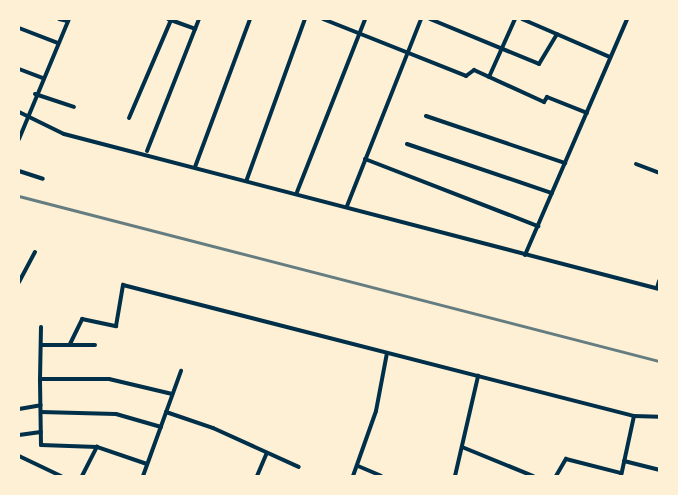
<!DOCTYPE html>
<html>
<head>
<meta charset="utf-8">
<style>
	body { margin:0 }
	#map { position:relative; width:678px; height:495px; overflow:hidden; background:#fdf0d5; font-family:Manrope,sans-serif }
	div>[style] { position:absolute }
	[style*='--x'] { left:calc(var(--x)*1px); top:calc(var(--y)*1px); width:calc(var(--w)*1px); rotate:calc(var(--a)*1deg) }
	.minor>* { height:4px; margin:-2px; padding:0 2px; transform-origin:2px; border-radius:2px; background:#003049 }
	.rail>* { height:2.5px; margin:-1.25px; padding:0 1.25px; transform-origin:1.25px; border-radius:1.25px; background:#657d81 }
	span { translate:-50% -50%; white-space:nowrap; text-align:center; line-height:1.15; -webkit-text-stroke:4px #fdf0d5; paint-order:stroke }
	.frame { position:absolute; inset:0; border:20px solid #fdf0d5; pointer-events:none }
</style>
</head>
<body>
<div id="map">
	<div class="minor">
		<i style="--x:59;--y:19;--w:9;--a:13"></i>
		<i style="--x:168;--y:19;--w:29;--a:20"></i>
		<i style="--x:323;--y:19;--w:154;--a:21.7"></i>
		<i style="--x:466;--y:76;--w:10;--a:-37"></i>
		<i style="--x:474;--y:70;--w:77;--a:24.6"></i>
		<i style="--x:544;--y:102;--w:6;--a:-59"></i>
		<i style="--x:547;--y:97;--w:43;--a:21.8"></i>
		<i style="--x:430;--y:19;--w:118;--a:22.4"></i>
		<i style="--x:539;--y:64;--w:35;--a:-59"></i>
		<i style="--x:522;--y:19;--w:96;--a:23.4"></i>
		<i style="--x:19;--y:28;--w:42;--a:21"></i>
		<i style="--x:19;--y:69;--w:25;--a:21"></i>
		<i style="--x:489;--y:77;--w:64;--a:-65.9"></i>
		<i style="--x:35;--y:94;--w:41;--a:18.4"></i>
		<i style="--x:19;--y:112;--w:50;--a:26.1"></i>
		<i style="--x:64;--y:134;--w:615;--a:14.6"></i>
		<i style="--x:426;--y:116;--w:147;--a:18.7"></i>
		<i style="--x:129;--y:118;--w:107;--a:-66.8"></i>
		<i style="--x:19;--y:139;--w:130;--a:-67.4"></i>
		<i style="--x:407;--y:144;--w:153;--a:18.7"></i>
		<i style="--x:147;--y:151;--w:142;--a:-68.5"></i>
		<i style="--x:365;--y:159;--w:186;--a:21.2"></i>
		<i style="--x:636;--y:164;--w:25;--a:21"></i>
		<i style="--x:195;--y:167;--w:158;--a:-69.6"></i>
		<i style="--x:19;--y:171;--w:25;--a:18"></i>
		<i style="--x:247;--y:179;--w:170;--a:-70.1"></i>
		<i style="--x:297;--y:192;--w:186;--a:-68.5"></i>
		<i style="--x:347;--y:206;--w:201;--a:-68.4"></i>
		<i style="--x:525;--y:255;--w:257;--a:-66.6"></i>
		<i style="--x:19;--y:282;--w:34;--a:-62"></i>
		<i style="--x:657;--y:288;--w:7;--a:-74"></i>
		<i style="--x:70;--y:344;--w:28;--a:-64"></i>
		<i style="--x:82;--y:319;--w:35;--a:12"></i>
		<i style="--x:116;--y:326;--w:42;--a:-80.3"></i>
		<i style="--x:123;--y:285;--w:528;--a:14.38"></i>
		<i style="--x:634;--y:416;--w:25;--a:2"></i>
		<i style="--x:41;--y:345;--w:54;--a:0"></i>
		<i style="--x:40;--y:379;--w:52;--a:-88.9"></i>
		<i style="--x:19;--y:409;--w:22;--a:-10"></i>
		<i style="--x:41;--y:412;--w:75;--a:1.5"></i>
		<i style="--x:116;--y:414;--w:47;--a:16.1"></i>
		<i style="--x:166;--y:412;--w:50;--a:18.8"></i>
		<i style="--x:213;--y:428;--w:94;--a:24.4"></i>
		<i style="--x:19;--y:435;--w:22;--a:-8"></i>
		<i style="--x:462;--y:447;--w:77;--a:22.2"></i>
		<i style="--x:19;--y:456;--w:47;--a:25.5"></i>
		<i style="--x:624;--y:461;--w:36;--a:14"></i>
		<i style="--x:147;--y:464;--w:53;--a:-161.2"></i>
		<i style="--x:97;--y:447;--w:56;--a:-178"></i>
		<i style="--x:41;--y:445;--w:66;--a:-90.9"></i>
		<i style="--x:40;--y:379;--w:69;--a:0"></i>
		<i style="--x:109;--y:379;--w:65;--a:13.4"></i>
		<i style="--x:358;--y:466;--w:25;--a:23"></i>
		<i style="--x:82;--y:476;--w:33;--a:-63"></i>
		<i style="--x:143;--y:476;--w:112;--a:-70.1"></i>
		<i style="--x:257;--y:476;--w:25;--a:-67"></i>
		<i style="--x:353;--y:476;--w:69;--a:-70.5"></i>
		<i style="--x:376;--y:411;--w:59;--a:-79.3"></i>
		<i style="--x:455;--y:476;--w:103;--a:-77"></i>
		<i style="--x:556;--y:476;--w:20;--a:-60"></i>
		<i style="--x:566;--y:459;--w:57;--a:14.3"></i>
		<i style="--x:621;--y:476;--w:61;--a:-77.8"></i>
	</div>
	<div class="rail">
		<i style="--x:19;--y:196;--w:661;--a:14.46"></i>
	</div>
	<div class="frame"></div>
</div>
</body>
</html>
